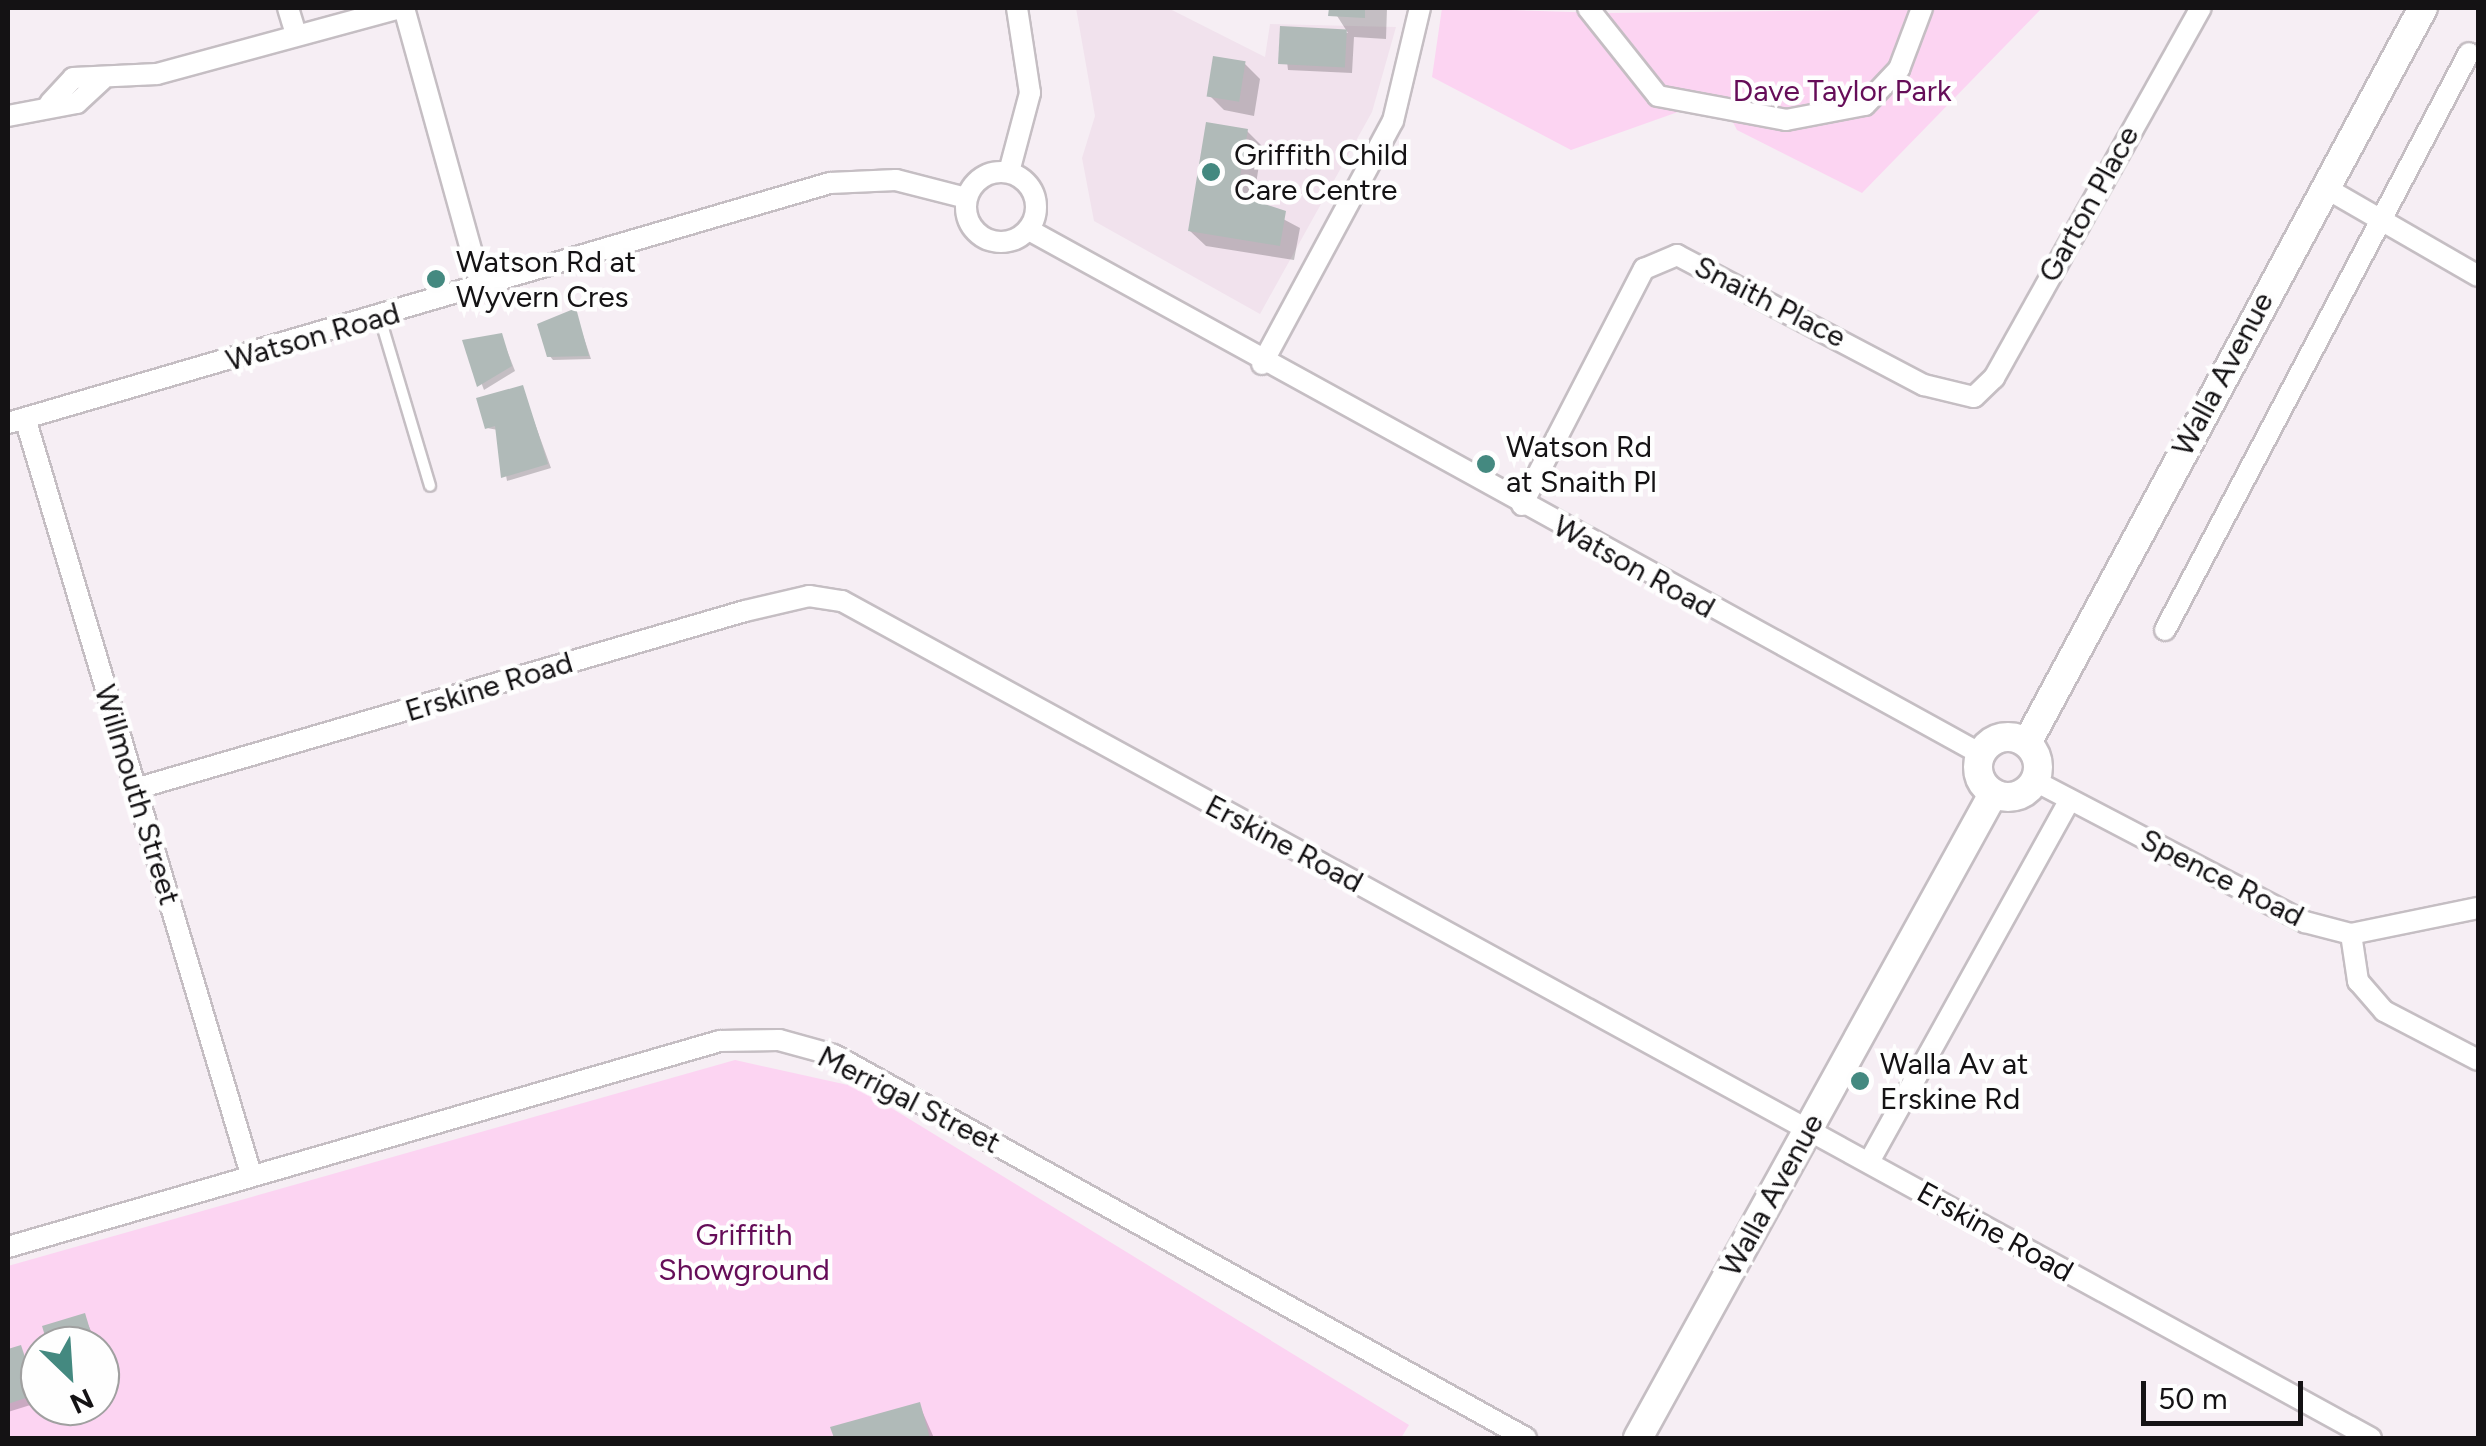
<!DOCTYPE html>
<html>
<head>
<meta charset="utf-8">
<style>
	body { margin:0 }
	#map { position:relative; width:2486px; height:1446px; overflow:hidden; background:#f6eef4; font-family:Figtree,sans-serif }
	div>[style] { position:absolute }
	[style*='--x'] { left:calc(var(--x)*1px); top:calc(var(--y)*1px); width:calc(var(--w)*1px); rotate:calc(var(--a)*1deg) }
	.built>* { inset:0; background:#f1e2ed }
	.green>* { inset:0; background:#fcd4f2 }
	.shadow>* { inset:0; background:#0003 }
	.building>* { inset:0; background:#b0bab8; transform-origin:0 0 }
	.roads { filter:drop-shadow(2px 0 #c5bec3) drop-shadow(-2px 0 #c5bec3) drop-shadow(0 2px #c5bec3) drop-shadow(0 -2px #c5bec3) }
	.service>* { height:10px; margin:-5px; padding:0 5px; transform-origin:5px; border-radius:5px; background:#fff }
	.minor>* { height:20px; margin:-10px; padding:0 10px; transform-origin:10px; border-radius:10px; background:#fff }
	.minor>.ring { margin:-10px; padding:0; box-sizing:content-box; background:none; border:20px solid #fff; border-radius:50% }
	.tertiary>* { height:28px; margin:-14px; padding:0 14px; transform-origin:14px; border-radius:14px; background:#fff }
	.tertiary>.ring { margin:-14px; padding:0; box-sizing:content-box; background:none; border:28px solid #fff; border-radius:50% }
	.dots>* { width:28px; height:28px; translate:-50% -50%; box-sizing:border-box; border:5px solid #fefefe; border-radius:50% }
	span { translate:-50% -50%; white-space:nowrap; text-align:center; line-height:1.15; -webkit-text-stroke:9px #fefefe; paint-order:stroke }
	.park-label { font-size:30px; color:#650d58 }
	.poi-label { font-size:30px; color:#141214 }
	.left { translate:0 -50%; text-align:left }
	.street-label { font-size:30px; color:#141214 }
	.frame { position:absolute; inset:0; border:10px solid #141214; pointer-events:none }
	.north { position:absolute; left:20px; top:1326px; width:100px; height:100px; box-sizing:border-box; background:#fefefe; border:2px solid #a0a0a0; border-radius:50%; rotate:155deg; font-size:28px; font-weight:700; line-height:40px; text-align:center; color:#141214 }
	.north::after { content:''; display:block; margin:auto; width:35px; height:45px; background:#448980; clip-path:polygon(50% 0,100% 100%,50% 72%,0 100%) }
	.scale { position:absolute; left:2141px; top:1381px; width:162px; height:45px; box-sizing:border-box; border:5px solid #141214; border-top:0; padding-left:12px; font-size:30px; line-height:35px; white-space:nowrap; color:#141214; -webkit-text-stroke:8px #fefefe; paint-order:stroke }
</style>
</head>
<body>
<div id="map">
	<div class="built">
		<i style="clip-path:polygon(1076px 8px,1168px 8px,1265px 57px,1270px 24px,1396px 27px,1372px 112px,1260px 314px,1094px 221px,1082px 158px,1095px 116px)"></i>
	</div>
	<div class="green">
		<i style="clip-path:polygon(1442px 8px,1603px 13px,2042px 8px,1862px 193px,1737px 130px,1720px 97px,1571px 150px,1432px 77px)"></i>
		<i style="clip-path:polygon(evenodd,735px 1060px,857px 1087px,1409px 1425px,1401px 1438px,8px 1438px,8px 1266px,735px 1060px,40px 1346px,100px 1346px,100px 1406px,40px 1406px,40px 1346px)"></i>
	</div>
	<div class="shadow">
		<i style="clip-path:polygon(1332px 8px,1387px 8px,1386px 39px,1354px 37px,1352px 73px,1288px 70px,1283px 29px,1348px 33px)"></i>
		<i style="clip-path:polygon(1245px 64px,1260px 79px,1254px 116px,1224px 110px,1209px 95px)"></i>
		<i style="clip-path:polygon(1247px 131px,1262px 146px,1253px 203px,1300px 228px,1294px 260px,1206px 246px,1190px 231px)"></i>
		<i style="clip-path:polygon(575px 311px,591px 359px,553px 360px,549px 355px)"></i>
		<i style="clip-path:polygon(501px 335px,515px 371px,484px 390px,466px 342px)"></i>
		<i style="clip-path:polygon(522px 388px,551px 468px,507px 481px,498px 430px,487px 428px)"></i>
		<i style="clip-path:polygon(84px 1316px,98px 1346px,51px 1346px)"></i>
		<i style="clip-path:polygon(21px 1348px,40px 1402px,8px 1412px,8px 1352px)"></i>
		<i style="clip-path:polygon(100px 1352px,109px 1383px,100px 1386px)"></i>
		<i style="clip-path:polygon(919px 1404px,934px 1438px,836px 1438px,834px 1428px)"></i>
	</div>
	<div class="building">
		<i style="clip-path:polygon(1329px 8px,1365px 8px,1365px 18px,1328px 16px)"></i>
		<i style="left:1280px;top:26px;width:67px;height:38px;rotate:3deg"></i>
		<i style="left:1213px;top:56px;width:33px;height:41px;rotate:9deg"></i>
		<i style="clip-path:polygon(1206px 122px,1248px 129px,1237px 195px,1286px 211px,1280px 246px,1188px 231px)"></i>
		<i style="clip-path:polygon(576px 308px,589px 356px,547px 357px,537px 324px)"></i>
		<i style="clip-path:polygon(502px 333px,512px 366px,477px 387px,462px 340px)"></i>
		<i style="clip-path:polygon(523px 385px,548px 464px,501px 478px,495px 426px,485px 429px,476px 398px)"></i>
		<i style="clip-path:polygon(85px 1313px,95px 1346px,48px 1346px,42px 1326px)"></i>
		<i style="clip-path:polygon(21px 1345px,37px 1394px,8px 1404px,8px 1349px)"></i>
		<i style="clip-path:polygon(920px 1402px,930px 1438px,834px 1438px,830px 1427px)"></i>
	</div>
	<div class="roads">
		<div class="service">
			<i style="--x:380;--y:318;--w:175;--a:73.4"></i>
		</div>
		<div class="minor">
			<i style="--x:288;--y:8;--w:28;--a:73"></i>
			<i style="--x:404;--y:8;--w:292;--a:74.5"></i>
			<i style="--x:1588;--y:8;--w:112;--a:51.5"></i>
			<i style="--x:1658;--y:96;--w:130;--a:10.6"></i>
			<i style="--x:1786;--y:120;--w:80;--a:-10.8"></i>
			<i style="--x:1865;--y:105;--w:50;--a:-46.6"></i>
			<i style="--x:1899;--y:69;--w:65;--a:-69.3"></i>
			<i style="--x:50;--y:103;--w:34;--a:-47"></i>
			<i style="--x:73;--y:78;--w:84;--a:-2.7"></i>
			<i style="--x:157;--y:74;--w:252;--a:-15.2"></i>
			<i style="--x:8;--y:116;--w:70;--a:-10.7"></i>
			<i style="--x:77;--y:103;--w:34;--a:-43"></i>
			<i class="ring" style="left:966px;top:172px;width:50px;height:50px"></i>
			<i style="--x:1009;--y:172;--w:82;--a:-75.1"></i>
			<i style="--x:1030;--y:93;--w:86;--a:-98.7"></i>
			<i style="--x:2324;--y:187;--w:178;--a:30"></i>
			<i style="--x:1029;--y:230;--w:1087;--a:28.83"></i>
			<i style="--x:1262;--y:364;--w:276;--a:-61.7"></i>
			<i style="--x:1393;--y:121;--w:116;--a:-76.6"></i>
			<i style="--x:25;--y:418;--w:786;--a:73.36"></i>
			<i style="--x:8;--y:423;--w:856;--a:-16.28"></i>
			<i style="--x:830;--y:183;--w:66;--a:-2.6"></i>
			<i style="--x:896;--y:180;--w:72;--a:14.4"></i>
			<i style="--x:1522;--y:505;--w:266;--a:-62.7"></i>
			<i style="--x:1644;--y:269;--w:36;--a:-23"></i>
			<i style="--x:1677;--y:255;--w:279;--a:27.8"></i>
			<i style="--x:1924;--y:385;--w:51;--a:13.5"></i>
			<i style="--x:1974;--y:397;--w:28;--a:-44"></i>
			<i style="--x:1994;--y:378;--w:424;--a:-60.8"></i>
			<i style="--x:2165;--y:630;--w:652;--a:-62.22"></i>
			<i style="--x:2035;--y:781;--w:305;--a:27.6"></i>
			<i style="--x:2305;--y:922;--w:48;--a:14.6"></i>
			<i style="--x:2351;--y:934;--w:130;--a:-11.6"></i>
			<i style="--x:135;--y:789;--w:635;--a:-16.27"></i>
			<i style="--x:745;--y:611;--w:66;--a:-13.2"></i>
			<i style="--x:809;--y:596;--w:33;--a:9"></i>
			<i style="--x:842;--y:601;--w:1743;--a:28.7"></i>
			<i style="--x:2351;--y:934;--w:48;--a:81.5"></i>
			<i style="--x:2358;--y:981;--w:40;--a:49"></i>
			<i style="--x:2384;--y:1011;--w:106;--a:27.5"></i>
			<i style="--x:1869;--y:1162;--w:414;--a:-61"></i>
			<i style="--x:8;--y:1247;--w:741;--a:-16.14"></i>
			<i style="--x:720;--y:1041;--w:59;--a:-1"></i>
			<i style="--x:779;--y:1040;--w:57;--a:15.3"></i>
			<i style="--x:834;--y:1055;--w:791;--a:28.96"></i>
		</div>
		<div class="tertiary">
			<i class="ring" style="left:1978px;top:737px;width:32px;height:32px"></i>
			<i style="--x:2027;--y:743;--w:835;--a:-61.69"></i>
			<i style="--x:1638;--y:1438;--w:735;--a:-61.13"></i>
		</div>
	</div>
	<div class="dots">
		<i style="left:1211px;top:172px;background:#448980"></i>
		<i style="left:436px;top:279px;background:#448980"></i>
		<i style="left:1486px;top:464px;background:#448980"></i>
		<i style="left:1860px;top:1081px;background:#448980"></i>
	</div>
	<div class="park-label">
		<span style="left:1842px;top:91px">Dave Taylor Park</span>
		<span style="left:744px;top:1252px">Griffith<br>Showground</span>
	</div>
	<div class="poi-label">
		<span class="left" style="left:1234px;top:172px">Griffith Child<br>Care Centre</span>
		<span class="left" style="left:456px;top:279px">Watson Rd at<br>Wyvern Cres</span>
		<span class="left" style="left:1506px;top:464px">Watson Rd<br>at Snaith Pl</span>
		<span class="left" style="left:1880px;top:1081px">Walla Av at<br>Erskine Rd</span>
	</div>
	<div class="street-label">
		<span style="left:2089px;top:204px;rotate:-61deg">Garton Place</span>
		<span style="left:1770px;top:302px;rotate:27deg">Snaith Place</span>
		<span style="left:313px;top:337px;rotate:-16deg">Watson Road</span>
		<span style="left:2223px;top:374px;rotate:-62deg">Walla Avenue</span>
		<span style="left:1634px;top:567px;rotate:29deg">Watson Road</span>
		<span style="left:489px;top:687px;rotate:-17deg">Erskine Road</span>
		<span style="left:137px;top:795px;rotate:73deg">Willmouth Street</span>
		<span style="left:1284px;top:844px;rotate:28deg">Erskine Road</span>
		<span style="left:2222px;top:878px;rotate:27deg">Spence Road</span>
		<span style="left:909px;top:1100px;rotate:27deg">Merrigal Street</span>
		<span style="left:1772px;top:1195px;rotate:-61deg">Walla Avenue</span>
		<span style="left:1995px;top:1232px;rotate:29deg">Erskine Road</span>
	</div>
	<div class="frame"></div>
	<div class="north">N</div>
	<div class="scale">50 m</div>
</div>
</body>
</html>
